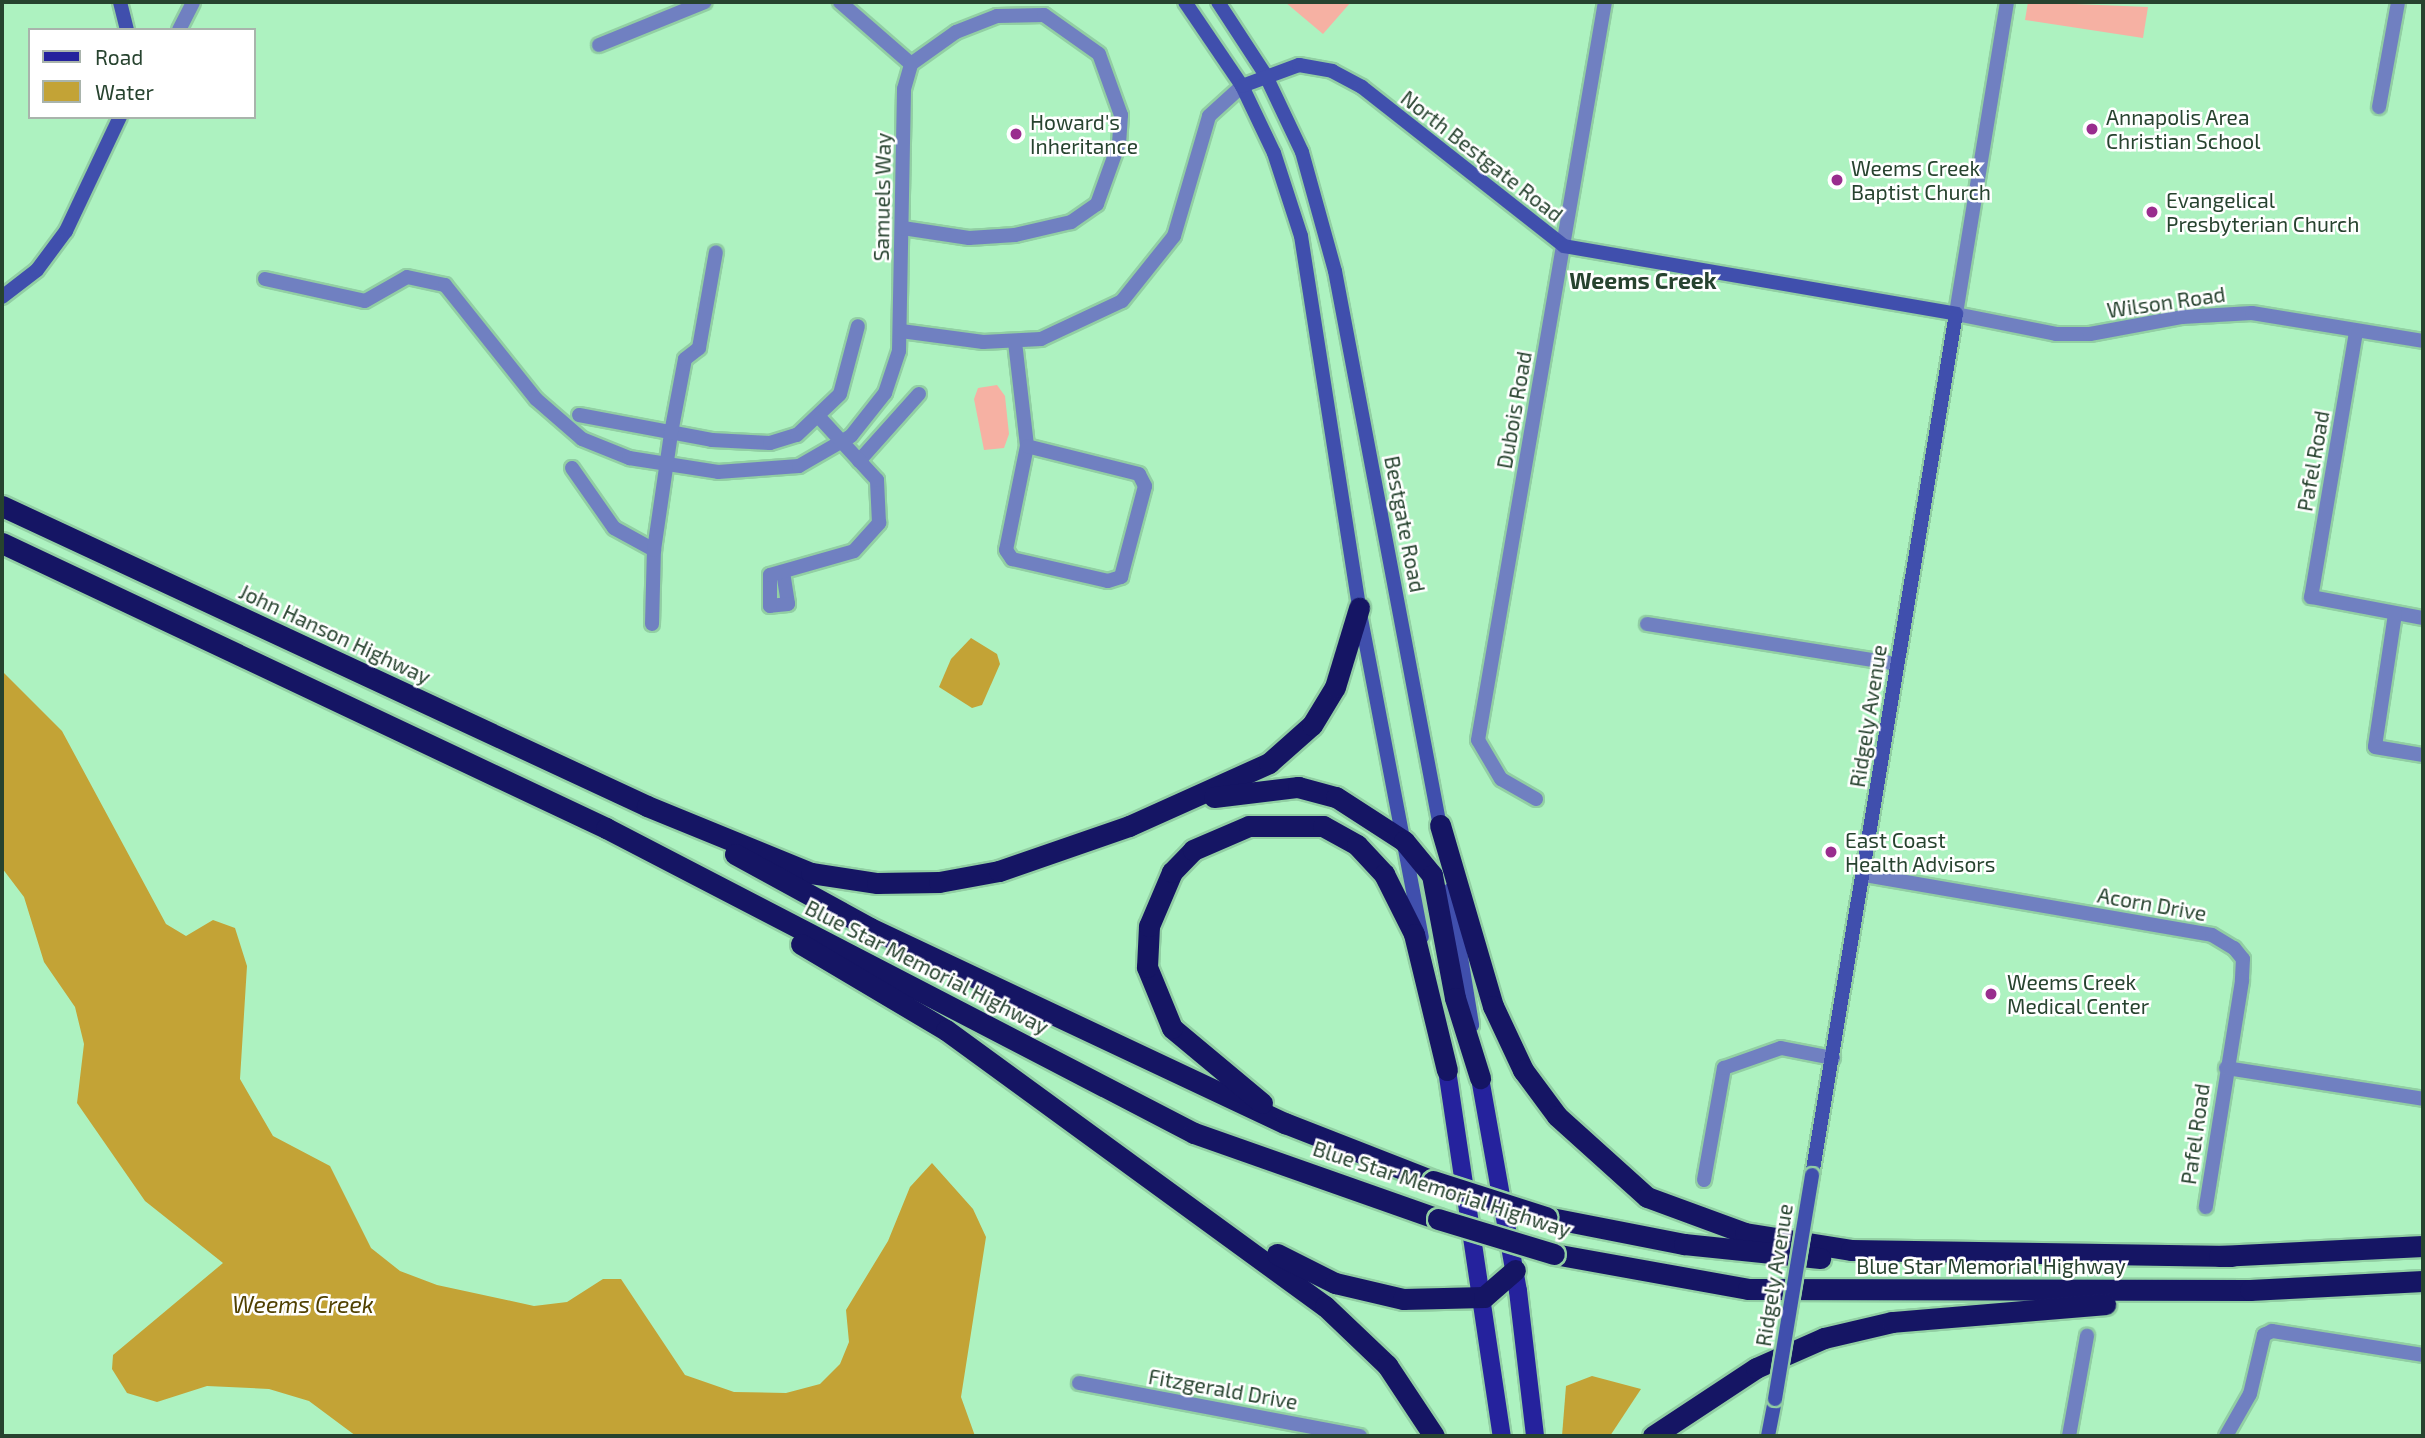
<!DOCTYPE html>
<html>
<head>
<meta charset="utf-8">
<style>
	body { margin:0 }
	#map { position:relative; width:2425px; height:1438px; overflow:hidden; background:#adf2c0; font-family:"Exo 2",sans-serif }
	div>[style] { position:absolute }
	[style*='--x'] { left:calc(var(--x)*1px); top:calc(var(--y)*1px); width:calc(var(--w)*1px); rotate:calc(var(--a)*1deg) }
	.green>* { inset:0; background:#f6b1a3 }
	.water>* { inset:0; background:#c3a336 }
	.roads { filter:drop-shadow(2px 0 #92cfa3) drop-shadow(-2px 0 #92cfa3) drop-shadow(0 2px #92cfa3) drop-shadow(0 -2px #92cfa3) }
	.street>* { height:14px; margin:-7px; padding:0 7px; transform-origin:7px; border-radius:7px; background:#7080c1 }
	.secondary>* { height:14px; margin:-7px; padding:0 7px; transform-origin:7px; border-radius:7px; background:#404fad }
	.primary>* { height:18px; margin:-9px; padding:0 9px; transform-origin:9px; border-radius:9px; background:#25229d }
	.highway>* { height:21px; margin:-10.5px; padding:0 10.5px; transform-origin:10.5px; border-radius:10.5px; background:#151564 }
	.bridges { filter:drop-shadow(2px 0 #92cfa3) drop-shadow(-2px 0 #92cfa3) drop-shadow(0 2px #92cfa3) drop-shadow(0 -2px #92cfa3) }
	.secondary-bridge>* { height:14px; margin:-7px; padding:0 7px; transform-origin:7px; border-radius:7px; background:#404fad }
	.highway-bridge>* { height:21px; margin:-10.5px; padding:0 10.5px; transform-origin:10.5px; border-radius:10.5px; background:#151564 }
	.dots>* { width:19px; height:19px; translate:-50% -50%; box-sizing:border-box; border:4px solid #fff; border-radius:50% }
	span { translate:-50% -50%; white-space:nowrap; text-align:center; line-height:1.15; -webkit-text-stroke:5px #fff; paint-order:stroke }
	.poi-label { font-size:21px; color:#27432f }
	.left { translate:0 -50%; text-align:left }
	.street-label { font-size:21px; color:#27432f }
	.neighbourhood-label { font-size:23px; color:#27432f; font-weight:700 }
	.water-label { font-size:23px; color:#504001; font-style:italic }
	.frame { position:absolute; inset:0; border:4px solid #27432f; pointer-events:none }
	.legend { position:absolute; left:28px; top:28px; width:228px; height:91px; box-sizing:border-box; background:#fff; border:2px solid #a9b4ac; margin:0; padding:9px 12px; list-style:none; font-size:21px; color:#27432f }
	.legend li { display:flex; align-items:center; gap:14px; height:35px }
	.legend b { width:35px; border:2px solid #a9b4ac }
</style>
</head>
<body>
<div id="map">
	<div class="green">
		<i style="clip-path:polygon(1285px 2px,1351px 2px,1323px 34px)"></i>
		<i style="clip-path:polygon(2028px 2px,2148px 7px,2143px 38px,2025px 20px)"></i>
		<i style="clip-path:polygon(997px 385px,1005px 396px,1009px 434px,1004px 448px,984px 450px,974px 399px,978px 388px)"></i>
	</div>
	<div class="water">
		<i style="clip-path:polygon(971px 638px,997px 654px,1000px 664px,982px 705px,972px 708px,939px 687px,951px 659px)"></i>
		<i style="clip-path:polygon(2px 671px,62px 731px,166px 924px,186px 936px,213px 920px,235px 928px,247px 966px,240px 1079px,273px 1136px,330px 1166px,371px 1248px,400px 1271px,437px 1285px,534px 1306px,567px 1302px,603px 1279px,621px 1279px,685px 1375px,734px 1392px,786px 1393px,820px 1384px,840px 1364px,849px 1342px,846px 1310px,888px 1241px,910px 1187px,932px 1163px,973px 1209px,986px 1237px,961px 1397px,975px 1436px,356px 1436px,309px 1401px,269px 1389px,207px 1386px,157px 1402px,127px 1393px,112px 1369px,113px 1355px,223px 1263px,145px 1201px,77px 1103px,84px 1044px,75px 1007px,44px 962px,24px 897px,2px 868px)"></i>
		<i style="clip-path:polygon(1592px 1376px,1641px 1389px,1610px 1436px,1562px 1436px,1566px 1386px)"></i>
	</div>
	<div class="roads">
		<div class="street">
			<i style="--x:840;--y:2;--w:94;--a:41.1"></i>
			<i style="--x:2007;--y:2;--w:316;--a:99.3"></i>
			<i style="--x:1956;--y:314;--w:102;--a:11.3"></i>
			<i style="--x:2056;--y:334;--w:34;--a:0"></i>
			<i style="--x:2090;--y:334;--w:94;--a:-10.5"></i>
			<i style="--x:2182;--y:317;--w:70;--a:-3.3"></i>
			<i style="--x:2252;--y:313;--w:173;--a:9.3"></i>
			<i style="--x:179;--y:30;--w:31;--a:-63"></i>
			<i style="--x:599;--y:45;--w:114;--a:-22.1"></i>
			<i style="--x:2379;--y:107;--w:107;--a:-79.7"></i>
			<i style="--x:265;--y:279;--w:102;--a:12.4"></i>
			<i style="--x:365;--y:301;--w:48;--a:-29.7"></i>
			<i style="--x:407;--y:277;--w:39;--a:12"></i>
			<i style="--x:445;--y:285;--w:146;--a:51.4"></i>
			<i style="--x:536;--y:399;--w:61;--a:41"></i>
			<i style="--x:582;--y:439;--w:51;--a:22"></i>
			<i style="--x:629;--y:458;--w:90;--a:8.9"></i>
			<i style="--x:718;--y:472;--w:81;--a:-4.2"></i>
			<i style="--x:799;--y:466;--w:60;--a:-30"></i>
			<i style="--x:851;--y:436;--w:55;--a:-51.7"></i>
			<i style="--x:885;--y:393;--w:44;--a:-71.6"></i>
			<i style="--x:899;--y:351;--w:262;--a:-88.9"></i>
			<i style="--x:904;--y:89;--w:26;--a:-74"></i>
			<i style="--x:911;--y:64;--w:55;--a:-35.4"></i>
			<i style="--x:956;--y:32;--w:44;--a:-21.3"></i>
			<i style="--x:997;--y:16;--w:47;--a:-1.2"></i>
			<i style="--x:1044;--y:15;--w:67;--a:35.3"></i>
			<i style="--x:1099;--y:54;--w:65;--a:70.2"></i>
			<i style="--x:1121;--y:115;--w:28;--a:94"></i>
			<i style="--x:1119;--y:143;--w:65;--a:109.8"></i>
			<i style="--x:1097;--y:204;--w:32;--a:145"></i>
			<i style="--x:1071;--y:222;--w:57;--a:166.9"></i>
			<i style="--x:1015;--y:235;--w:46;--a:176.3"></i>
			<i style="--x:969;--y:238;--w:67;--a:-171.4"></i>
			<i style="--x:901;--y:331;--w:83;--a:7.6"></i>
			<i style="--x:983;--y:342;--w:58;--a:-3"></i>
			<i style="--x:1041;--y:339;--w:89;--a:-25.1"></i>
			<i style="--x:1122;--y:301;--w:83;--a:-51.3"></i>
			<i style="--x:1174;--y:236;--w:125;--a:-73.7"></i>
			<i style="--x:1209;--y:116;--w:45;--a:-42.3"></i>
			<i style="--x:2356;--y:332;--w:269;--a:99.6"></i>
			<i style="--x:2311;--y:597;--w:114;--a:10.6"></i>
			<i style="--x:1015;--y:342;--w:105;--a:83.4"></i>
			<i style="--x:1027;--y:446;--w:106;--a:101.4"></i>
			<i style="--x:1006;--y:550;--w:11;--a:56"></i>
			<i style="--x:1012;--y:559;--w:98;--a:12.9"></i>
			<i style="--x:1108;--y:581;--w:14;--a:-17"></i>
			<i style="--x:1121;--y:577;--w:94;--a:-75.2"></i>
			<i style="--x:1145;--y:486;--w:13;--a:-117"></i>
			<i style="--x:1139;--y:474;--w:115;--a:-166"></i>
			<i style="--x:579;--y:415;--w:135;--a:10.6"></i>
			<i style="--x:712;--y:440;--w:58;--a:3"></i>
			<i style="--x:770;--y:443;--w:28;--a:-17"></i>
			<i style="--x:797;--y:435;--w:59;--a:-43.6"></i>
			<i style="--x:840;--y:394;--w:70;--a:-75.2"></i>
			<i style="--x:859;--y:461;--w:90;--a:-48.2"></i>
			<i style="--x:572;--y:468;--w:73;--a:55"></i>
			<i style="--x:614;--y:528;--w:46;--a:28.8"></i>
			<i style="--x:783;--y:572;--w:32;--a:81"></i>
			<i style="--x:788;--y:604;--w:18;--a:174"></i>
			<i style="--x:770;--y:606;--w:31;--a:-90"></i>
			<i style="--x:770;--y:575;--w:87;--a:-15.9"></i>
			<i style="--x:854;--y:551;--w:38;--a:-48"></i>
			<i style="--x:879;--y:523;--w:43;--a:-92.7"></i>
			<i style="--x:877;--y:480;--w:83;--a:-132.6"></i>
			<i style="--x:2395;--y:614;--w:134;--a:98.6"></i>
			<i style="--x:2375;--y:747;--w:49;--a:9.5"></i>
			<i style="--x:652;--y:624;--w:74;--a:-88.5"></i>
			<i style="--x:654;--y:550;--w:118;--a:-81.7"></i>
			<i style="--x:671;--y:433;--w:75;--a:-79.3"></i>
			<i style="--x:685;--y:359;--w:18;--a:-38"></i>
			<i style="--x:699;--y:348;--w:97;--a:-80"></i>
			<i style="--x:1647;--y:624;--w:252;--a:9.1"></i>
			<i style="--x:1536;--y:799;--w:40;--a:-150.3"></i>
			<i style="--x:1501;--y:779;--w:45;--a:-120.5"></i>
			<i style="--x:1478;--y:740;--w:749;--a:-80.24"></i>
			<i style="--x:1865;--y:875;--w:352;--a:9.8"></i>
			<i style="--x:2212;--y:935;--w:26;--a:31"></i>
			<i style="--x:2234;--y:948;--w:14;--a:51"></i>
			<i style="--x:2243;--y:959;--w:22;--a:93"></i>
			<i style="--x:2242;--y:981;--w:229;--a:99.1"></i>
			<i style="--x:2226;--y:1068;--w:199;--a:8.9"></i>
			<i style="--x:1704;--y:1180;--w:114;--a:-79.9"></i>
			<i style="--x:1724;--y:1068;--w:60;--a:-19.3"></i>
			<i style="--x:1781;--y:1048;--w:53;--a:10.9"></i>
			<i style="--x:1079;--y:1383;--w:286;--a:10.7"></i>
			<i style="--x:2069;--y:1436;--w:102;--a:-79.8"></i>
			<i style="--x:2226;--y:1436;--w:48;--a:-60.3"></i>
			<i style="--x:2250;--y:1394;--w:61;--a:-76.7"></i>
			<i style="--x:2264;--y:1335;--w:9;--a:-27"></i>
			<i style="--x:2272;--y:1331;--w:153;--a:9"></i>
		</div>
		<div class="secondary">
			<i style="--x:120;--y:2;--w:29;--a:76"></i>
			<i style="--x:1185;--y:2;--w:102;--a:55.8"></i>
			<i style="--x:1242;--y:86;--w:74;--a:64.5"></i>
			<i style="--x:1274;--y:153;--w:87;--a:72"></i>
			<i style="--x:1301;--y:236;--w:376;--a:81.1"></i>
			<i style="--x:1359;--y:608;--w:335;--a:79.2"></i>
			<i style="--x:1218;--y:2;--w:86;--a:56.9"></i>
			<i style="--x:1265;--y:74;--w:86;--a:64.6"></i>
			<i style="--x:1302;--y:152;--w:123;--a:74.5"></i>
			<i style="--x:1335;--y:271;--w:571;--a:79.3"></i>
			<i style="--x:1242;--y:86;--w:61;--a:-20.2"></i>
			<i style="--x:1299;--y:65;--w:34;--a:10"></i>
			<i style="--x:1332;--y:71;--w:34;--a:28"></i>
			<i style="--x:1362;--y:87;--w:257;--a:38.2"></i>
			<i style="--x:1564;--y:246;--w:398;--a:9.8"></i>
			<i style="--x:1956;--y:314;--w:873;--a:99.49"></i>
			<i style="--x:2;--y:297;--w:44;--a:-37.6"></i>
			<i style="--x:37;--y:270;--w:49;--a:-53.4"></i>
			<i style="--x:66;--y:231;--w:126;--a:-64.7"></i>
			<i style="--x:1450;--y:890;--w:137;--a:80.7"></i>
			<i style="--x:1768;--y:1436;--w:38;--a:-79"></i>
		</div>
		<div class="primary">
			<i style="--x:1447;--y:1070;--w:370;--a:81.5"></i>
			<i style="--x:1480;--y:1078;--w:216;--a:79.9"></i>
			<i style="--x:1518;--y:1291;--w:146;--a:83.3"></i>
		</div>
		<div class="highway">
			<i style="--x:2;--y:506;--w:711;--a:24.94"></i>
			<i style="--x:647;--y:806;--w:177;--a:22.2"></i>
			<i style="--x:811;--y:873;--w:67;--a:8.6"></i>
			<i style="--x:877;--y:883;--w:62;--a:-0.9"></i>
			<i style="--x:939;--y:882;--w:61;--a:-10.4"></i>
			<i style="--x:999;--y:871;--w:138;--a:-19.1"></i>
			<i style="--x:1129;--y:826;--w:154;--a:-24.2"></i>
			<i style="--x:1269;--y:763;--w:57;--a:-41.5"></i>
			<i style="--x:1312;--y:725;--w:44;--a:-58.8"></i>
			<i style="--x:1335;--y:687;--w:83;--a:-73.1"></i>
			<i style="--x:2;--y:543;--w:668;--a:25.26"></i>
			<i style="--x:606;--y:828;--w:662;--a:27.42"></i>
			<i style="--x:1194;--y:1133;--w:259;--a:19.4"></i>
			<i style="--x:1214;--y:797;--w:85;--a:-6.8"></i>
			<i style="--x:1298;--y:787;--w:39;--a:15"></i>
			<i style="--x:1336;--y:797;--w:81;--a:32.9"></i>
			<i style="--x:1404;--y:841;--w:44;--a:50.5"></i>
			<i style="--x:1432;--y:875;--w:125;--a:79.4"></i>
			<i style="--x:1455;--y:998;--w:84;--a:72.6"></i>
			<i style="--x:1440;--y:825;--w:189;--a:73.7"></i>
			<i style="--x:1493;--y:1006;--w:71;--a:64.9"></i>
			<i style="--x:1523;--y:1070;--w:57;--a:53.5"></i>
			<i style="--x:1557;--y:1116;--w:121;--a:42"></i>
			<i style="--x:1647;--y:1197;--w:104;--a:20.2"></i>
			<i style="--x:1745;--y:1233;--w:107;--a:9.1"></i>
			<i style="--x:1851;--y:1250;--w:381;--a:0.9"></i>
			<i style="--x:735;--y:854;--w:154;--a:28.7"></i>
			<i style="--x:870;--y:928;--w:459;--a:25.2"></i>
			<i style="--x:1285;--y:1123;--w:159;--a:21.4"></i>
			<i style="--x:801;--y:944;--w:169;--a:30.7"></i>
			<i style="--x:946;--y:1030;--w:469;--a:36.1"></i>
			<i style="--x:1325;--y:1306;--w:86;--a:43.6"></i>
			<i style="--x:1387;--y:1365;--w:85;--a:56.5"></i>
			<i style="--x:1262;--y:1103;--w:117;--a:-140.2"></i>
			<i style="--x:1172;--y:1028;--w:66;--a:-112.3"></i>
			<i style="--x:1147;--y:967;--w:41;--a:-87.2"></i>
			<i style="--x:1149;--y:926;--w:59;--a:-66.9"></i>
			<i style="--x:1172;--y:872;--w:30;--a:-46"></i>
			<i style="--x:1193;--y:850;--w:61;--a:-23.2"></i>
			<i style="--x:1249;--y:826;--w:74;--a:0"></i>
			<i style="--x:1323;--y:826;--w:39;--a:29"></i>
			<i style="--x:1357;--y:845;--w:40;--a:47"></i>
			<i style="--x:1384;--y:874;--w:67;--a:63.4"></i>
			<i style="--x:1414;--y:934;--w:140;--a:76.4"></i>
			<i style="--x:1546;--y:1217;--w:141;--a:11.1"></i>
			<i style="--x:1684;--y:1244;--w:137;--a:5.9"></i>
			<i style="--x:1277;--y:1254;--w:65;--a:26.6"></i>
			<i style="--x:1335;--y:1283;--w:70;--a:13.2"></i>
			<i style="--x:1403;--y:1299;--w:81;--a:-1.4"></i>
			<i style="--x:1484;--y:1297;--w:41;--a:-41.1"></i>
			<i style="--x:1554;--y:1254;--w:197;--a:10.2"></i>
			<i style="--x:1748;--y:1289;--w:502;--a:0.11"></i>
			<i style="--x:2250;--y:1290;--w:173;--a:-3"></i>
			<i style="--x:2219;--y:1256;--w:204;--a:-2.8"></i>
			<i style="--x:1653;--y:1436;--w:123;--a:-33.4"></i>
			<i style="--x:1756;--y:1368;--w:74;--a:-23.8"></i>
			<i style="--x:1824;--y:1338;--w:70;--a:-13.2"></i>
			<i style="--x:1892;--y:1322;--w:214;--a:-4.8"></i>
		</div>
	</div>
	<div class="bridges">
		<div class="secondary-bridge">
			<i style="--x:1775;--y:1399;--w:227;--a:-80.6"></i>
		</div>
		<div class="highway-bridge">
			<i style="--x:1433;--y:1181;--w:119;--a:17.7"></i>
			<i style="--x:1438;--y:1219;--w:121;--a:16.8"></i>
		</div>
	</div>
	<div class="dots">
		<i style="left:2092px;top:129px;background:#992d8e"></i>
		<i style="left:1016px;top:134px;background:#992d8e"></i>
		<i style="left:1837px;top:180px;background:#992d8e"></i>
		<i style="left:2152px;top:212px;background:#992d8e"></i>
		<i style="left:1831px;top:852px;background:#992d8e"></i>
		<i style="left:1991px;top:994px;background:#992d8e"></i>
	</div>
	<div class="poi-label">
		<span class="left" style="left:2106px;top:129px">Annapolis Area<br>Christian School</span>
		<span class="left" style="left:1030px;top:134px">Howard's<br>Inheritance</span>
		<span class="left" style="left:1851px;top:180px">Weems Creek<br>Baptist Church</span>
		<span class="left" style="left:2166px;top:212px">Evangelical<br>Presbyterian Church</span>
		<span class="left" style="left:1845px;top:852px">East Coast<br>Health Advisors</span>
		<span class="left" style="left:2007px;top:994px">Weems Creek<br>Medical Center</span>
	</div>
	<div class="street-label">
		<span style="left:1482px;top:156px;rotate:38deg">North Bestgate Road</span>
		<span style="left:882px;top:197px;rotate:-89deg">Samuels Way</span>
		<span style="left:2166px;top:302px;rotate:-8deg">Wilson Road</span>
		<span style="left:1514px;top:410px;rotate:-80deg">Dubois Road</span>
		<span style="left:2313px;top:461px;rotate:-80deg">Pafel Road</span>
		<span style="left:1405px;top:524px;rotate:79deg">Bestgate Road</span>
		<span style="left:335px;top:634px;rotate:25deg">John Hanson Highway</span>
		<span style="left:1868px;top:716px;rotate:-81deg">Ridgely Avenue</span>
		<span style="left:2152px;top:904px;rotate:10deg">Acorn Drive</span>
		<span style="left:927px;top:967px;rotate:27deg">Blue Star Memorial Highway</span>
		<span style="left:2195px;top:1134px;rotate:-82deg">Pafel Road</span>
		<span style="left:1442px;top:1189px;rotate:18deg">Blue Star Memorial Highway</span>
		<span style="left:1991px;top:1266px">Blue Star Memorial Highway</span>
		<span style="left:1774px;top:1275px;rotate:-81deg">Ridgely Avenue</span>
		<span style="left:1223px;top:1389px;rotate:10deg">Fitzgerald Drive</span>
	</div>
	<div class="neighbourhood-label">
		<span style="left:1643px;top:280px">Weems Creek</span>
	</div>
	<div class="water-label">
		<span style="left:303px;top:1304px">Weems Creek</span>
	</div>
	<div class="frame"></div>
	<ul class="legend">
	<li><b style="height:9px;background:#25229d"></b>Road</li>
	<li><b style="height:19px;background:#c3a336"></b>Water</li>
	</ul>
</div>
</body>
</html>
